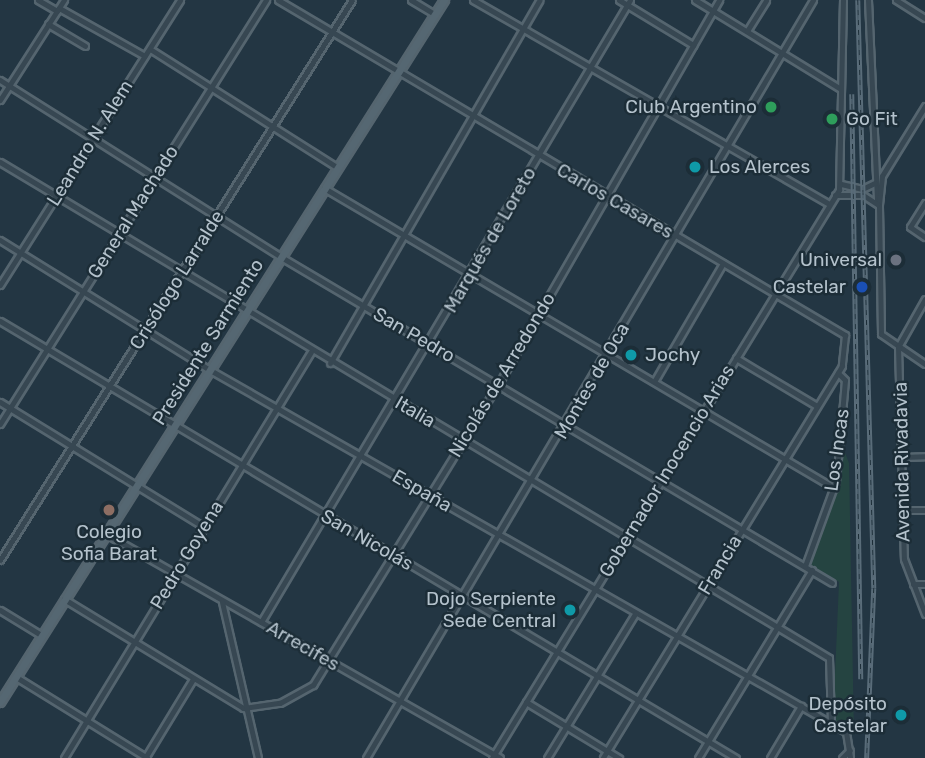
<!DOCTYPE html>
<html>
<head>
<meta charset="utf-8">
<style>
	body { margin:0 }
	#map { position:relative; width:925px; height:758px; overflow:hidden; background:#233643; font-family:Rubik,sans-serif }
	div>[style] { position:absolute }
	[style*='--x'] { left:calc(var(--x)*1px); top:calc(var(--y)*1px); width:calc(var(--w)*1px); rotate:calc(var(--a)*1deg) }
	.green>* { inset:0; background:#254441 }
	.roads { filter:drop-shadow(2px 0 #55656f) drop-shadow(-2px 0 #55656f) drop-shadow(0 2px #55656f) drop-shadow(0 -2px #55656f) }
	.minor>* { height:5px; margin:-2.5px; padding:0 2.5px; transform-origin:2.5px; border-radius:2.5px; background:#374752 }
	.major>* { height:7px; margin:-3.5px; padding:0 3.5px; transform-origin:3.5px; border-radius:3.5px; background:#556772 }
	.rail>* { height:4.5px; margin-top:-2.25px; transform-origin:0; background:repeating-linear-gradient(90deg,#1c2d37 0 5px,#596c79 0 10px); box-sizing:border-box; border-block:2px solid #596c79 }
	.dots>* { width:19px; height:19px; translate:-50% -50%; box-sizing:border-box; border:4px solid #1c2d37; border-radius:50% }
	span { translate:-50% -50%; white-space:nowrap; text-align:center; line-height:1.15; -webkit-text-stroke:5px #1c2d37; paint-order:stroke }
	.poi-label { font-size:19px; color:#b4c2cc }
	.right { translate:-100% -50%; text-align:right }
	.left { translate:0 -50%; text-align:left }
	.street-label { font-size:19px; color:#b4c2cc }
</style>
</head>
<body>
<div id="map">
	<div class="green">
		<i style="clip-path:polygon(844px 450px,849px 463px,854px 735px,833px 721px,839px 582px,811px 565px)"></i>
	</div>
	<div class="roads">
		<div class="minor">
			<i style="--x:38;--y:0;--w:22;--a:30"></i>
			<i style="--x:278;--y:0;--w:659;--a:30.58"></i>
			<i style="--x:845;--y:335;--w:31;--a:96"></i>
			<i style="--x:842;--y:366;--w:459;--a:121.4"></i>
			<i style="--x:411;--y:0;--w:27;--a:31"></i>
			<i style="--x:473;--y:0;--w:410;--a:29.8"></i>
			<i style="--x:619;--y:0;--w:87;--a:31.3"></i>
			<i style="--x:695;--y:0;--w:171;--a:31.4"></i>
			<i style="--x:868;--y:0;--w:200;--a:87.4"></i>
			<i style="--x:896;--y:0;--w:34;--a:32"></i>
			<i style="--x:59;--y:8;--w:98;--a:29.2"></i>
			<i style="--x:48;--y:24;--w:43;--a:30.7"></i>
			<i style="--x:747;--y:31;--w:36;--a:-58"></i>
			<i style="--x:150;--y:49;--w:221;--a:32.3"></i>
			<i style="--x:0;--y:80;--w:332;--a:32.2"></i>
			<i style="--x:281;--y:257;--w:640;--a:30.61"></i>
			<i style="--x:0;--y:100;--w:119;--a:-57.4"></i>
			<i style="--x:925;--y:106;--w:82;--a:121.6"></i>
			<i style="--x:882;--y:176;--w:30;--a:96"></i>
			<i style="--x:879;--y:206;--w:128;--a:89.1"></i>
			<i style="--x:881;--y:334;--w:53;--a:34.3"></i>
			<i style="--x:0;--y:162;--w:966;--a:30.89"></i>
			<i style="--x:829;--y:658;--w:65;--a:88.2"></i>
			<i style="--x:841;--y:184;--w:22;--a:13"></i>
			<i style="--x:862;--y:189;--w:14;--a:-25"></i>
			<i style="--x:324;--y:188;--w:592;--a:30.47"></i>
			<i style="--x:835;--y:195;--w:28;--a:0"></i>
			<i style="--x:863;--y:195;--w:17;--a:33"></i>
			<i style="--x:925;--y:203;--w:28;--a:122"></i>
			<i style="--x:910;--y:227;--w:18;--a:34"></i>
			<i style="--x:0;--y:240;--w:247;--a:31.8"></i>
			<i style="--x:210;--y:370;--w:732;--a:29.65"></i>
			<i style="--x:846;--y:732;--w:26;--a:81"></i>
			<i style="--x:0;--y:285;--w:337;--a:-57.7"></i>
			<i style="--x:925;--y:299;--w:55;--a:119.4"></i>
			<i style="--x:898;--y:347;--w:212;--a:88.4"></i>
			<i style="--x:904;--y:559;--w:59;--a:69.1"></i>
			<i style="--x:0;--y:321;--w:856;--a:30.7"></i>
			<i style="--x:736;--y:358;--w:94;--a:30.7"></i>
			<i style="--x:330;--y:363;--w:419;--a:-60"></i>
			<i style="--x:655;--y:380;--w:135;--a:-59.8"></i>
			<i style="--x:0;--y:402;--w:239;--a:31.5"></i>
			<i style="--x:0;--y:424;--w:501;--a:-57.9"></i>
			<i style="--x:902;--y:457;--w:23;--a:-2"></i>
			<i style="--x:903;--y:510;--w:22;--a:0"></i>
			<i style="--x:106;--y:534;--w:453;--a:29.6"></i>
			<i style="--x:0;--y:560;--w:661;--a:-57.85"></i>
			<i style="--x:805;--y:566;--w:90;--a:-70"></i>
			<i style="--x:836;--y:481;--w:101;--a:-84.9"></i>
			<i style="--x:845;--y:380;--w:10;--a:-135"></i>
			<i style="--x:913;--y:584;--w:12;--a:0"></i>
			<i style="--x:64;--y:599;--w:210;--a:31.3"></i>
			<i style="--x:243;--y:708;--w:37;--a:-8"></i>
			<i style="--x:280;--y:703;--w:38;--a:-29"></i>
			<i style="--x:313;--y:685;--w:355;--a:-58.4"></i>
			<i style="--x:499;--y:383;--w:442;--a:-60.1"></i>
			<i style="--x:222;--y:602;--w:160;--a:77"></i>
			<i style="--x:0;--y:610;--w:48;--a:31.4"></i>
			<i style="--x:261;--y:622;--w:723;--a:-59.32"></i>
			<i style="--x:16;--y:677;--w:154;--a:31.7"></i>
			<i style="--x:526;--y:702;--w:109;--a:31.1"></i>
			<i style="--x:64;--y:758;--w:475;--a:-58.7"></i>
			<i style="--x:145;--y:758;--w:92;--a:-58.7"></i>
			<i style="--x:366;--y:758;--w:880;--a:-59.47"></i>
			<i style="--x:492;--y:758;--w:666;--a:-58.58"></i>
			<i style="--x:839;--y:190;--w:190;--a:-88.8"></i>
			<i style="--x:547;--y:758;--w:169;--a:-58.6"></i>
			<i style="--x:698;--y:758;--w:220;--a:-58.8"></i>
			<i style="--x:770;--y:758;--w:61;--a:-59.2"></i>
			<i style="--x:842;--y:758;--w:11;--a:-45"></i>
		</div>
		<div class="major">
			<i style="--x:0;--y:702;--w:831;--a:-57.69"></i>
		</div>
	</div>
	<div class="rail">
		<i style="--x:858;--y:0;--w:588;--a:88.44"></i>
		<i style="--x:874;--y:588;--w:170;--a:92.4"></i>
		<i style="--x:852;--y:94;--w:585;--a:89.12"></i>
	</div>
	<div class="dots">
		<i style="left:771px;top:107px;background:#2e9e5b"></i>
		<i style="left:832px;top:119px;background:#2e9e5b"></i>
		<i style="left:695px;top:167px;background:#0f9aa8"></i>
		<i style="left:896px;top:260px;background:#6b7280"></i>
		<i style="left:862px;top:287px;background:#1a4fb4"></i>
		<i style="left:631px;top:355px;background:#0f9aa8"></i>
		<i style="left:109px;top:510px;background:#8d6e63"></i>
		<i style="left:570px;top:610px;background:#0f9aa8"></i>
		<i style="left:901px;top:715px;background:#0f9aa8"></i>
	</div>
	<div class="poi-label">
		<span class="right" style="left:757px;top:107px">Club Argentino</span>
		<span class="left" style="left:846px;top:119px">Go Fit</span>
		<span class="left" style="left:709px;top:167px">Los Alerces</span>
		<span class="right" style="left:882px;top:260px">Universal</span>
		<span class="right" style="left:846px;top:287px">Castelar</span>
		<span class="left" style="left:645px;top:355px">Jochy</span>
		<span style="left:109px;top:543px">Colegio<br>Sofia Barat</span>
		<span class="right" style="left:556px;top:610px">Dojo Serpiente<br>Sede Central</span>
		<span class="right" style="left:887px;top:715px">Depósito<br>Castelar</span>
	</div>
	<div class="street-label">
		<span style="left:90px;top:143px;rotate:-58deg">Leandro N. Alem</span>
		<span style="left:615px;top:201px;rotate:30deg">Carlos Casares</span>
		<span style="left:133px;top:212px;rotate:-58deg">General Machado</span>
		<span style="left:490px;top:240px;rotate:-60deg">Marqués de Loreto</span>
		<span style="left:177px;top:280px;rotate:-58deg">Crisólogo Larralde</span>
		<span style="left:414px;top:335px;rotate:30deg">San Pedro</span>
		<span style="left:208px;top:342px;rotate:-58deg">Presidente Sarmiento</span>
		<span style="left:502px;top:375px;rotate:-59deg">Nicolás de Arredondo</span>
		<span style="left:592px;top:381px;rotate:-60deg">Montes de Oca</span>
		<span style="left:415px;top:412px;rotate:30deg">Italia</span>
		<span style="left:837px;top:450px;rotate:-82deg">Los Incas</span>
		<span style="left:902px;top:462px;rotate:-91deg">Avenida Rivadavia</span>
		<span style="left:667px;top:471px;rotate:-59deg">Gobernador Inocencio Arias</span>
		<span style="left:422px;top:491px;rotate:30deg">España</span>
		<span style="left:367px;top:540px;rotate:30deg">San Nicolás</span>
		<span style="left:187px;top:555px;rotate:-59deg">Pedro Goyena</span>
		<span style="left:720px;top:565px;rotate:-59deg">Francia</span>
		<span style="left:303px;top:646px;rotate:30deg">Arrecifes</span>
	</div>
</div>
</body>
</html>
